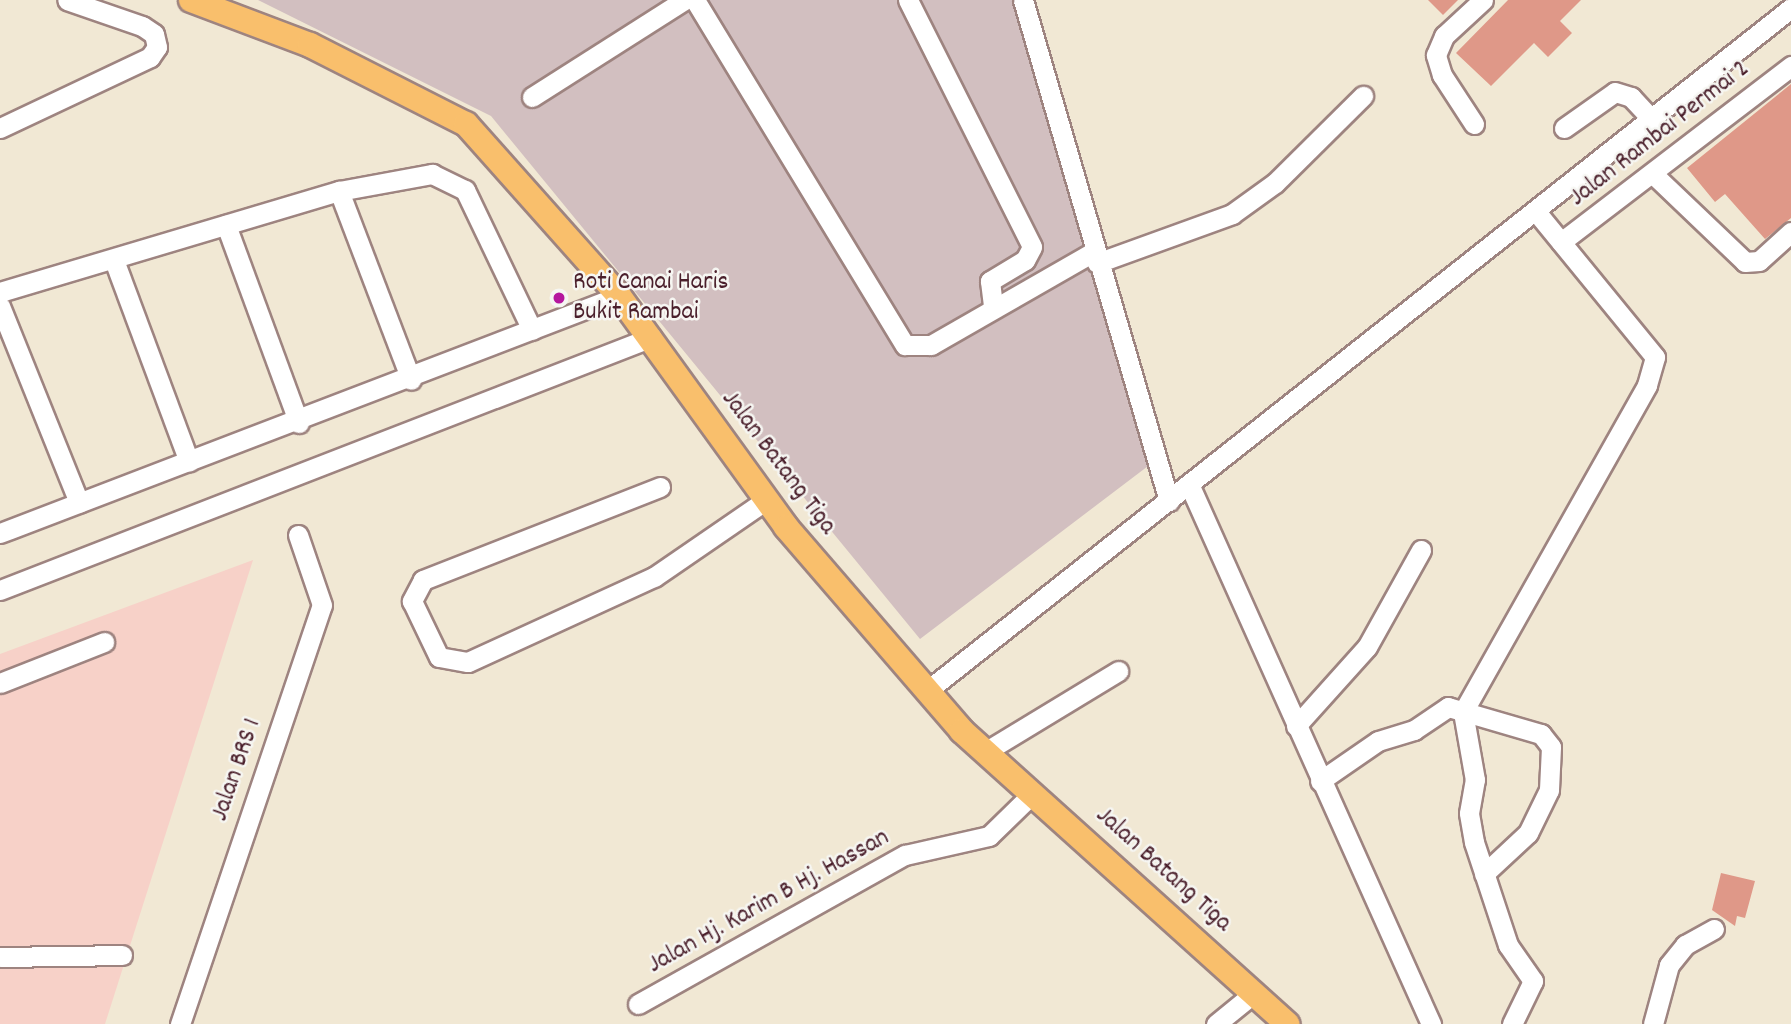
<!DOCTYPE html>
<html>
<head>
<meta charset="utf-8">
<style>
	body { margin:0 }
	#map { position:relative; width:1791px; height:1024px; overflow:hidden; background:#f1e8d4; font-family:Dekko,sans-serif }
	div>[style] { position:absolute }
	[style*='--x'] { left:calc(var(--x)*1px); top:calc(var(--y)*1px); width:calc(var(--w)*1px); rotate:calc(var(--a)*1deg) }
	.built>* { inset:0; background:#f7d1c8 }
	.industrial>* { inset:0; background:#d2bfc0 }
	.building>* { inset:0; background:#df9888 }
	.roads { filter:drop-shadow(2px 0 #9e8480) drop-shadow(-2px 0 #9e8480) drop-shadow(0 2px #9e8480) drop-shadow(0 -2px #9e8480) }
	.minor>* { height:19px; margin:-9.5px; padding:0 9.5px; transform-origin:9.5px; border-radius:9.5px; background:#fff }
	.major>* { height:24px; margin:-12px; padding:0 12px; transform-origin:12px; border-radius:12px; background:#f9bf6c }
	.dots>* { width:19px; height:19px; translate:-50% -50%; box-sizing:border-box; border:4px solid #f6f6f2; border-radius:50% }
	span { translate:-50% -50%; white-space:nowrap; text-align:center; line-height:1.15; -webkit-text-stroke:5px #f6f6f2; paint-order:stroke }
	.street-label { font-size:26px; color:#4a1f2b }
	.poi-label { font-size:26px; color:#4a1f2b }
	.left { translate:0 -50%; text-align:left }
</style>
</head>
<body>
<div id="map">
	<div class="built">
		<i style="clip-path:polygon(253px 560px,105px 1024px,0 1024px,0 654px)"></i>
	</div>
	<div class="industrial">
		<i style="clip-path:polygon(258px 0,1029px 0,1156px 460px,920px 639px,491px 116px)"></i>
	</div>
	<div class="building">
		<i style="clip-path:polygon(1428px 0,1458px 0,1443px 15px)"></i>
		<i style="clip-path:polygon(1508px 0,1581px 0,1560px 21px,1572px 33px,1548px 57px,1534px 43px,1491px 86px,1456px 53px)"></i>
		<i style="clip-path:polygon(1791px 84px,1791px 218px,1765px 239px,1725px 194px,1715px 202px,1687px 168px)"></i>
		<i style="clip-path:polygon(1721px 873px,1755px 881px,1745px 918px,1737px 916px,1735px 926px,1712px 910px)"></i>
	</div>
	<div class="roads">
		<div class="minor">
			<i style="--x:695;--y:0;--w:404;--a:58.7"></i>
			<i style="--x:905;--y:345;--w:26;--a:0"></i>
			<i style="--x:931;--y:345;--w:189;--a:-29.8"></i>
			<i style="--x:908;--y:0;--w:276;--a:63.3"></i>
			<i style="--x:1032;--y:247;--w:15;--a:118"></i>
			<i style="--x:1025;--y:260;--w:41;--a:149"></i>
			<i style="--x:990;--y:281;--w:26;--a:83"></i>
			<i style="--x:1023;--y:0;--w:522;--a:73.75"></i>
			<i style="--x:532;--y:97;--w:180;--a:-32.5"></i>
			<i style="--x:1474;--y:124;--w:59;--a:-123.1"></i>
			<i style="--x:1442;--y:75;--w:21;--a:-107"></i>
			<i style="--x:1436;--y:55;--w:21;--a:-67"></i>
			<i style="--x:1444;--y:36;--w:53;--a:-42.7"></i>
			<i style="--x:0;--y:128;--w:166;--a:-25.3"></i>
			<i style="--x:150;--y:57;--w:12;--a:-55"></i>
			<i style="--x:157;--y:47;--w:13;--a:-103"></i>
			<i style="--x:154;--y:34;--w:14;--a:-146"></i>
			<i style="--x:142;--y:26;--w:79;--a:-160.9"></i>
			<i style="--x:1564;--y:128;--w:62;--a:-35.2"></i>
			<i style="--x:1615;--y:92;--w:17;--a:17"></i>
			<i style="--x:1631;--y:97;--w:33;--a:47"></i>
			<i style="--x:1653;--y:174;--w:127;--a:43.7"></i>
			<i style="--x:1745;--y:262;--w:14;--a:-4"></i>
			<i style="--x:1759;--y:261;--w:43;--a:-42.2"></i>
			<i style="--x:339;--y:191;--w:202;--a:69.1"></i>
			<i style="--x:226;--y:225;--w:211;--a:69.8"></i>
			<i style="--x:1561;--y:242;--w:290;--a:-37.4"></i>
			<i style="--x:114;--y:260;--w:215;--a:69.6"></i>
			<i style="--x:1097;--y:263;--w:144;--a:-19.9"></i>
			<i style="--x:1232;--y:214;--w:53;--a:-35.8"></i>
			<i style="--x:1275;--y:183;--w:124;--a:-44.7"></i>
			<i style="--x:0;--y:292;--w:354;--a:-16.6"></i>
			<i style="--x:339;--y:191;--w:95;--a:-10.4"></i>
			<i style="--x:432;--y:174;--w:37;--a:26"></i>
			<i style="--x:465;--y:190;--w:155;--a:64.4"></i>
			<i style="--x:0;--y:306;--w:212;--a:68.1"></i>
			<i style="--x:1189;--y:484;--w:592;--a:65.86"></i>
			<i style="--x:660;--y:487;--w:255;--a:158.6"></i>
			<i style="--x:423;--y:580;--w:24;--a:118"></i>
			<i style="--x:412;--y:601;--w:62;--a:64.3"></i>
			<i style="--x:439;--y:657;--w:29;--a:10"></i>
			<i style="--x:468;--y:662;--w:205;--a:-24.6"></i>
			<i style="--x:654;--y:577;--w:136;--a:-34.5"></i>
			<i style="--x:0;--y:533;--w:663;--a:-20.95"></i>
			<i style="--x:0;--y:590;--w:699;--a:-21.21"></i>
			<i style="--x:0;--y:683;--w:112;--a:-21.5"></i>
			<i style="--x:928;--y:690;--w:1100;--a:-38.32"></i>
			<i style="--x:1296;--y:726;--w:106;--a:-48.1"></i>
			<i style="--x:1367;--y:647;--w:111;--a:-60.9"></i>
			<i style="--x:985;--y:752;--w:156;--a:-31.3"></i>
			<i style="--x:1320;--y:781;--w:70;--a:-34.6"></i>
			<i style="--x:1378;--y:741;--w:38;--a:-17"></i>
			<i style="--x:1414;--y:730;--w:41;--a:-34.1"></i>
			<i style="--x:1448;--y:707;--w:97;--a:16.2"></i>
			<i style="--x:1541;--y:734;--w:16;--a:52"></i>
			<i style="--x:1551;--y:747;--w:43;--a:92.7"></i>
			<i style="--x:1549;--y:790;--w:48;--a:116"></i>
			<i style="--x:1528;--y:833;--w:60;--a:137"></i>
			<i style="--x:0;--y:957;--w:122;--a:-0.9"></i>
			<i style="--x:638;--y:1004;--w:306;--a:-29.2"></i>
			<i style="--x:905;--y:855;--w:86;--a:-12.7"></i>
			<i style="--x:989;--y:836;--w:60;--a:-44.3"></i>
			<i style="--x:180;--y:1024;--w:442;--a:-71.3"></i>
			<i style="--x:322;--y:605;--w:74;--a:-108.9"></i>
			<i style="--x:1216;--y:1024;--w:49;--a:-39.2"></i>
			<i style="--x:1512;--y:1024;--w:48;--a:-64"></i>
			<i style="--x:1533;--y:981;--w:44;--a:-124.8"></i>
			<i style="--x:1508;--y:945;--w:108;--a:-108.3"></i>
			<i style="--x:1474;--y:842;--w:29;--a:-100"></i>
			<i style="--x:1469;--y:813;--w:34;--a:-80"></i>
			<i style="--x:1475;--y:780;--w:69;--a:-100"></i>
			<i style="--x:1463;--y:712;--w:375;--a:-60.6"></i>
			<i style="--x:1647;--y:385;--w:29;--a:-74"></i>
			<i style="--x:1655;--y:357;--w:186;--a:-129.3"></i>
			<i style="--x:1653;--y:1024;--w:61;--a:-74.8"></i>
			<i style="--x:1669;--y:965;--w:26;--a:-51"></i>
			<i style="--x:1685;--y:945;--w:33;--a:-29"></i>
		</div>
		<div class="major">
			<i style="--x:191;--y:0;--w:127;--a:20.7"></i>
			<i style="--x:310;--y:45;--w:175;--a:26.9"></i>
			<i style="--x:466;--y:124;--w:230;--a:48.3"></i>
			<i style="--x:619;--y:296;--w:285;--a:54.1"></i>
			<i style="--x:786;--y:527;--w:269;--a:49.2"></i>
			<i style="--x:962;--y:731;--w:438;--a:42"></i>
		</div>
	</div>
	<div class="dots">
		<i style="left:559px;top:298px;background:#b5179e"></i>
	</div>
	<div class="street-label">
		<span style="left:1660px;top:134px;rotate:-38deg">Jalan Rambai Permai 2</span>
		<span style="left:778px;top:463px;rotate:53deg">Jalan Batang Tiga</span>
		<span style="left:237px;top:770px;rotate:-71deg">Jalan BRS 1</span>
		<span style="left:1163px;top:870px;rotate:42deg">Jalan Batang Tiga</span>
		<span style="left:769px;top:902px;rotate:-29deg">Jalan Hj. Karim B Hj. Hassan</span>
	</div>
	<div class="poi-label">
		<span class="left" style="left:573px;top:298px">Roti Canai Haris<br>Bukit Rambai</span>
	</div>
</div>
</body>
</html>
